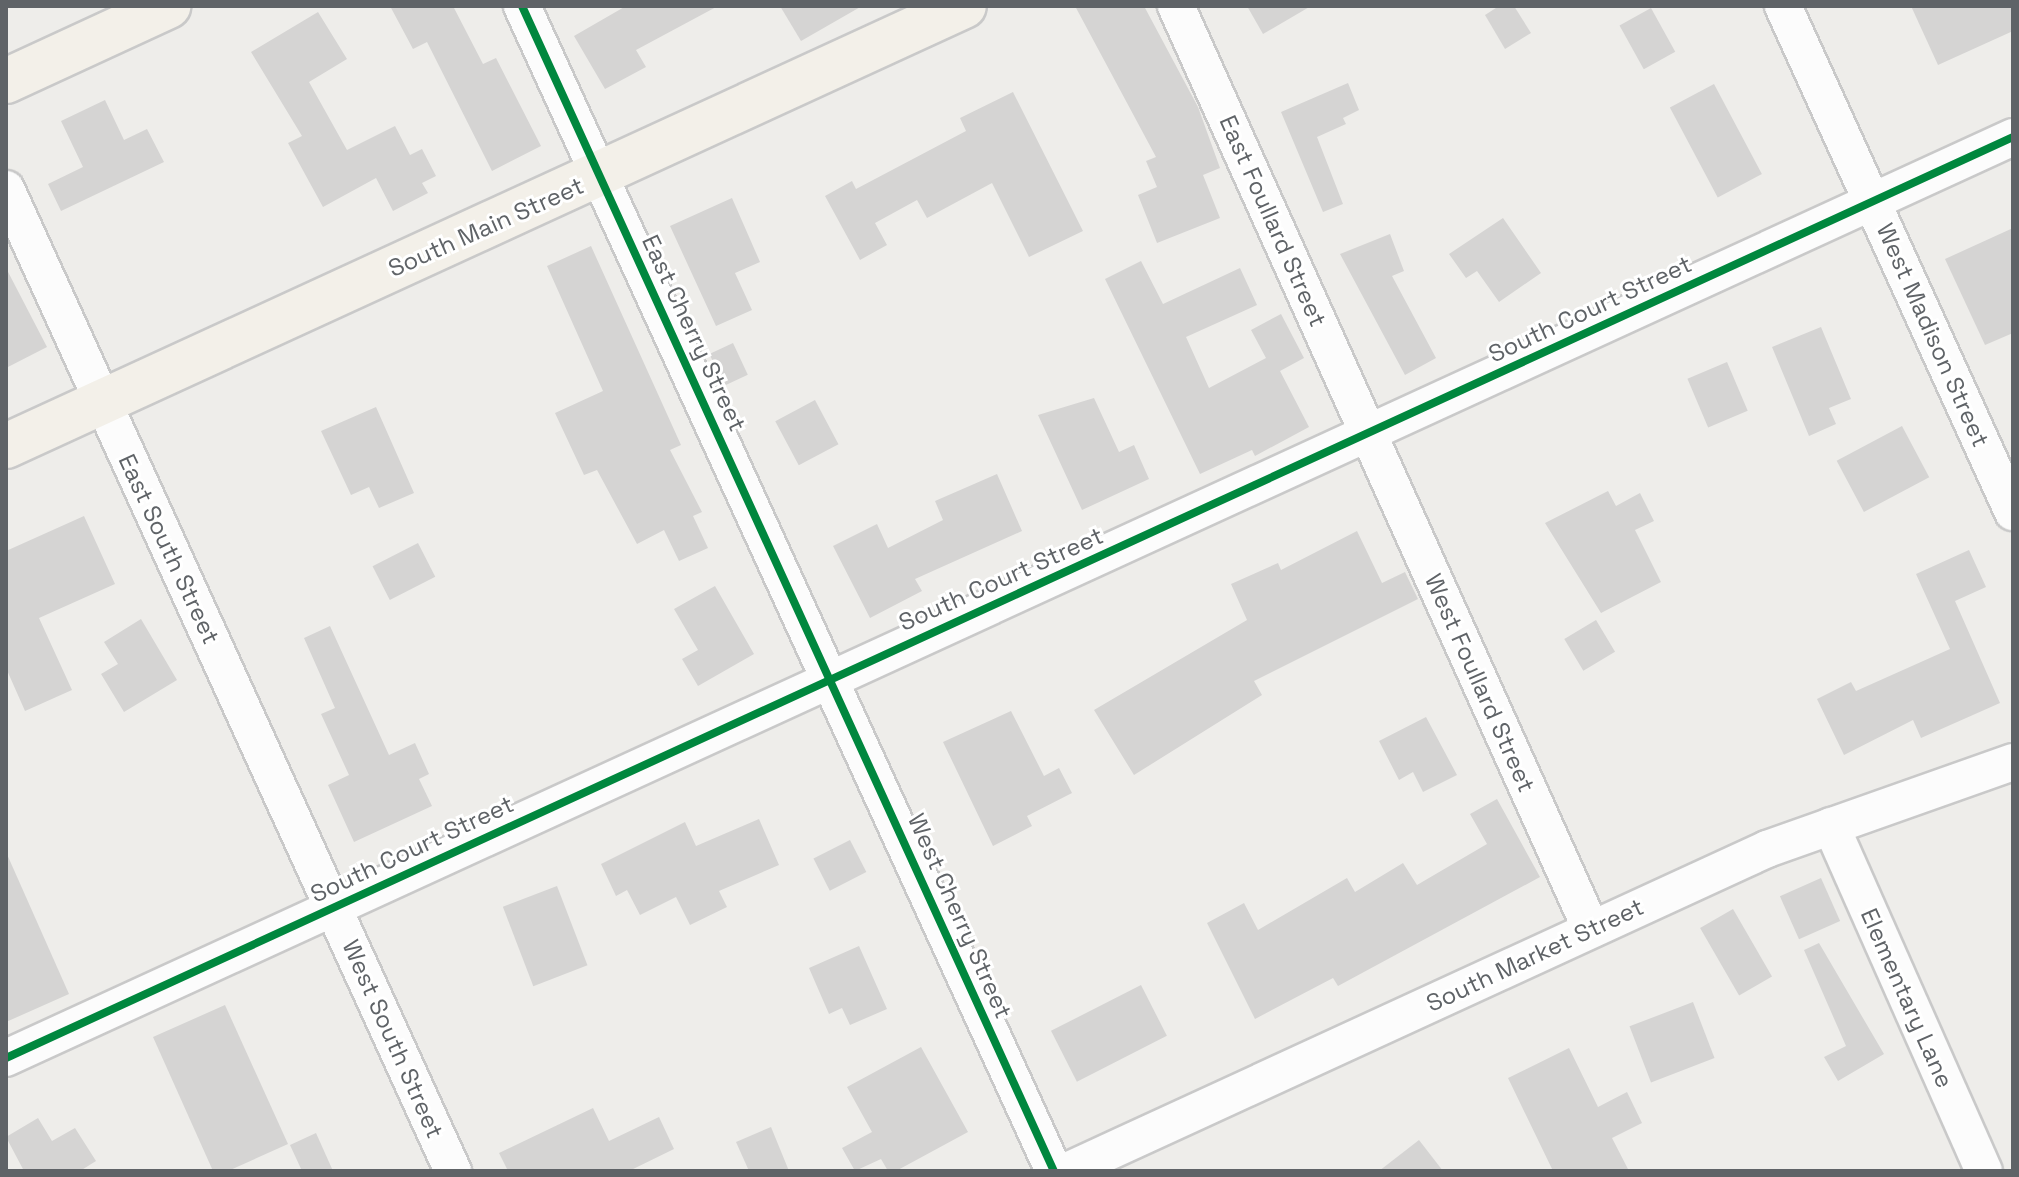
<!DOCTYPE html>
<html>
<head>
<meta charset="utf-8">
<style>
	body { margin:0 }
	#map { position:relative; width:2019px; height:1177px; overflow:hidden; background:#eeedea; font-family:"Space Grotesk",sans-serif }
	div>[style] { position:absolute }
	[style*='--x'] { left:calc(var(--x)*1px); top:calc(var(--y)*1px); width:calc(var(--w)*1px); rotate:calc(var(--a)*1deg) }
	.building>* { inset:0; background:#d5d4d3; transform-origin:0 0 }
	.roads { filter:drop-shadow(2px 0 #c9c9c9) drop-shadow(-2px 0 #c9c9c9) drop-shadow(0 2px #c9c9c9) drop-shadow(0 -2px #c9c9c9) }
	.street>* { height:36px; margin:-18px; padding:0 18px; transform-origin:18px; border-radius:18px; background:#fcfcfc }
	.primary>* { height:44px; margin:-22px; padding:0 22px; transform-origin:22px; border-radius:22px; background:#f3f0e9 }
	.cycleway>* { height:8px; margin:-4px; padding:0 4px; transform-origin:4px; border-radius:4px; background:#00873e }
	span { translate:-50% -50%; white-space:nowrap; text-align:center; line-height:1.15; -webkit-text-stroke:6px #fff; paint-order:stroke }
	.street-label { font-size:24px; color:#5f6367 }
	.frame { position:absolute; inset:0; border:8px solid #5f6367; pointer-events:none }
</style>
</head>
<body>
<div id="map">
	<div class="building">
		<i style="clip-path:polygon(390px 6px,453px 6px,483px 64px,496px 58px,541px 146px,492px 171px,427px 42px,413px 49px)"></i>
		<i style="clip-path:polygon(626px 6px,718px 6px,636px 50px,646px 67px,605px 89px,574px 36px)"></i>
		<i style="clip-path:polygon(780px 6px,862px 6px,801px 41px)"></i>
		<i style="clip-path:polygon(1075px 6px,1144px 6px,1198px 107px,1220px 168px,1203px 175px,1220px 218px,1157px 243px,1138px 195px,1157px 187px,1146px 161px,1156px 157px)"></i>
		<i style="clip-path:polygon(1247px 6px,1311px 6px,1263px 34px)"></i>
		<i style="clip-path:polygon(1499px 6px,1514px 6px,1531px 33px,1505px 49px,1485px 15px)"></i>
		<i style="clip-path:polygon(1911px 6px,2013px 6px,2013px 31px,1938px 65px)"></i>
		<i style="left:1651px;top:8px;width:50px;height:36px;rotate:61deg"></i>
		<i style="clip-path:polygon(318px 12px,347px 59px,309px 82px,347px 150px,395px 126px,410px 155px,422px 149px,436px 176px,422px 183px,428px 193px,393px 211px,376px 178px,323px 207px,288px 143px,302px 136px,251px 52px)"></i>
		<i style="clip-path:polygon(1348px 83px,1359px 110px,1343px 118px,1346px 124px,1317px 137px,1343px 204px,1323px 212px,1281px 112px)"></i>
		<i style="left:1714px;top:84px;width:102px;height:50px;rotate:62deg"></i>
		<i style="clip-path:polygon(1013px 92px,1083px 231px,1029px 257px,992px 183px,927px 218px,917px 200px,875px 223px,887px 245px,860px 260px,825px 196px,852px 181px,856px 189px,966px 131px,960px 118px)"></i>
		<i style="clip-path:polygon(105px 100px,124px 140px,147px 129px,164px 162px,61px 211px,48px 184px,83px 167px,61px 121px)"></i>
		<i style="clip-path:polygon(732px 198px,760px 262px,735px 273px,752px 310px,716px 326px,670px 226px)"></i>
		<i style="clip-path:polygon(1503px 218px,1541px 273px,1499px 302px,1477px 271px,1466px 278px,1449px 254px)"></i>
		<i style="clip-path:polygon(2013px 228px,2013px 333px,1985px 345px,1945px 259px)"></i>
		<i style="clip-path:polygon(1390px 234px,1404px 271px,1392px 276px,1436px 358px,1405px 375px,1340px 254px)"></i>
		<i style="clip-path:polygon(591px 246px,681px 445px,670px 450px,702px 512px,693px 516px,708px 548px,679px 561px,664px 530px,637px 544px,597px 470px,584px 475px,555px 413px,603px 391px,547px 266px)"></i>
		<i style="clip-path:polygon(1141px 261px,1163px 304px,1240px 268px,1257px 305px,1186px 337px,1209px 388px,1266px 358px,1251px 330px,1281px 314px,1304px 358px,1280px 371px,1309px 427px,1255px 456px,1252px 450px,1200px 474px,1105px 279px)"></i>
		<i style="clip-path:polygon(6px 268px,47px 347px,6px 368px)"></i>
		<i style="clip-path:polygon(1821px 327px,1851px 399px,1829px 408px,1836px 424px,1809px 436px,1772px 347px)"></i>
		<i style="left:733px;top:343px;width:35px;height:26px;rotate:65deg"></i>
		<i style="left:1727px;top:362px;width:53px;height:43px;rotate:67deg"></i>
		<i style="clip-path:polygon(1094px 398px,1119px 452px,1134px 445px,1149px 479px,1082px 510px,1038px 415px)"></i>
		<i style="left:815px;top:400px;width:50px;height:45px;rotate:62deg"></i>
		<i style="clip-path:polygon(376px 407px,414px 493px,379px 508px,369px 487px,351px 495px,321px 431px)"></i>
		<i style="left:1902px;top:426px;width:58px;height:74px;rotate:62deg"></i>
		<i style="clip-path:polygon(997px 474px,1022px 531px,915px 579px,922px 591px,870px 618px,833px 546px,877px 524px,888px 548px,943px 520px,935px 501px)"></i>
		<i style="clip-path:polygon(1608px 491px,1616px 506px,1640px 493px,1654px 521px,1635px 530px,1661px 582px,1601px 613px,1545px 523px)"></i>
		<i style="clip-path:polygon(84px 516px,115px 584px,39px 618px,72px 690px,25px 711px,6px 668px,6px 551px)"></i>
		<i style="clip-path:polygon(1357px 531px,1382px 583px,1405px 572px,1418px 599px,1254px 681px,1262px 695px,1134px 775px,1094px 710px,1247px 620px,1231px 584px,1278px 563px,1281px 570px)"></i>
		<i style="left:418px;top:543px;width:38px;height:51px;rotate:63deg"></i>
		<i style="clip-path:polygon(1969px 550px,1986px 587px,1955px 601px,2000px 703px,1921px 738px,1913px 720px,1844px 755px,1817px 699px,1851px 682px,1856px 691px,1950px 649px,1916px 574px)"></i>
		<i style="clip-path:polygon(715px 586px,754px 654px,698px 686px,682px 659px,698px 650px,674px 609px)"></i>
		<i style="clip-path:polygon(141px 619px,177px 680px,124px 712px,101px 674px,118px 664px,104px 642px)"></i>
		<i style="left:1596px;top:620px;width:37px;height:37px;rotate:59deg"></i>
		<i style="clip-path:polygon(330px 626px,389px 755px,415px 743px,429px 774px,419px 779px,432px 806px,354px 842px,328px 785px,349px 775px,321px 714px,335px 708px,304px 638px)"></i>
		<i style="clip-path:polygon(1011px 711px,1044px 776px,1059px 768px,1072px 793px,1027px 816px,1032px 826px,993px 846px,943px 742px)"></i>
		<i style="clip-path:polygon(1426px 717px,1457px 775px,1423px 792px,1413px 772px,1399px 780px,1379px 741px)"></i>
		<i style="clip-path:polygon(1497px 799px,1540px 877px,1338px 986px,1333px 978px,1255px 1019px,1207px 923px,1244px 903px,1258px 930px,1347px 878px,1355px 892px,1403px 863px,1417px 885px,1487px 844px,1470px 814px)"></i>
		<i style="clip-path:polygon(759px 819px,779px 865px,719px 891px,727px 907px,690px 925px,676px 897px,640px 915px,627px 890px,616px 896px,601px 864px,685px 822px,696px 846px)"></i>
		<i style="left:850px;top:840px;width:36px;height:41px;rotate:63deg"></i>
		<i style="clip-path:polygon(6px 852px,69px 994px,6px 1022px)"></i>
		<i style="left:1821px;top:878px;width:47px;height:45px;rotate:66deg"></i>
		<i style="left:557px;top:886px;width:85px;height:58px;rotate:69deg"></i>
		<i style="left:1733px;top:909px;width:78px;height:38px;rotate:60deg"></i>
		<i style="clip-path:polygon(1819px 943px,1884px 1054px,1838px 1081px,1824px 1057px,1846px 1046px,1804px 950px)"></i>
		<i style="clip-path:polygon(859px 946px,887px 1009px,850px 1025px,842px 1008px,829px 1014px,809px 968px)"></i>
		<i style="left:1141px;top:985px;width:57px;height:101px;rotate:63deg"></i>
		<i style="left:1693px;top:1002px;width:60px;height:68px;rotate:69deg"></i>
		<i style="clip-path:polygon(225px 1005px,288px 1144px,228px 1171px,213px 1171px,153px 1037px)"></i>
		<i style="clip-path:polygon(921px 1047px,968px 1132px,896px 1171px,888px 1171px,881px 1159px,855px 1171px,842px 1148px,872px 1132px,847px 1087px)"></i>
		<i style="clip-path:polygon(1569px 1048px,1598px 1107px,1627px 1092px,1642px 1123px,1612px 1138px,1629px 1171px,1553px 1171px,1508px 1078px)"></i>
		<i style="clip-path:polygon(593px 1108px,609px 1141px,659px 1117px,674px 1149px,629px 1171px,508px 1171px,499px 1153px)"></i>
		<i style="clip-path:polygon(38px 1118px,52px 1141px,75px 1128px,96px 1161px,80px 1171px,24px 1171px,6px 1137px)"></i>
		<i style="clip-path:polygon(771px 1127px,789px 1171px,749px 1171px,736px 1142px)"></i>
		<i style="clip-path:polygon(316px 1133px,333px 1171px,302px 1171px,290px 1145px)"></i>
		<i style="clip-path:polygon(1419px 1140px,1443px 1171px,1379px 1171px)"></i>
	</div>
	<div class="roads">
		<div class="street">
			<i style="--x:522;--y:6;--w:1281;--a:65.46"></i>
			<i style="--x:1176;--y:6;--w:1012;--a:65.79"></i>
			<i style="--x:1783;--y:6;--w:556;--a:65.56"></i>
			<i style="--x:6;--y:189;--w:1079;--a:65.53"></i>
			<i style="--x:1831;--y:826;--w:377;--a:66.1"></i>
			<i style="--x:6;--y:1058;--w:2208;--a:-24.65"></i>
			<i style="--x:1067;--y:1171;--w:771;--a:-24.7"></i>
			<i style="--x:1767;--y:849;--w:261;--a:-19.5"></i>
		</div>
		<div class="primary">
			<i style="--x:6;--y:81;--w:179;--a:-24.8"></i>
			<i style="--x:6;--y:446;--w:1054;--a:-24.67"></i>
		</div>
	</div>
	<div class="cycleway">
		<i style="--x:522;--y:6;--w:1281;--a:65.46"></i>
		<i style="--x:6;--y:1058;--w:2208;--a:-24.65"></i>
	</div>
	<div class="street-label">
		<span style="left:1273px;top:221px;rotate:66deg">East Foullard Street</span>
		<span style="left:486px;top:227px;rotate:-24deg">South Main Street</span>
		<span style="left:1590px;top:309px;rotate:-25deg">South Court Street</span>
		<span style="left:694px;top:333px;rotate:65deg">East Cherry Street</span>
		<span style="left:1933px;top:335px;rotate:66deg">West Madison Street</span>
		<span style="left:169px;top:549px;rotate:65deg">East South Street</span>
		<span style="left:1001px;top:579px;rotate:-24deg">South Court Street</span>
		<span style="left:1480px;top:683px;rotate:66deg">West Foullard Street</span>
		<span style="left:412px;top:849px;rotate:-25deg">South Court Street</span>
		<span style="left:960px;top:916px;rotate:66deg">West Cherry Street</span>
		<span style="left:1535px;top:955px;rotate:-25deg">South Market Street</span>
		<span style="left:1907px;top:998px;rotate:66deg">Elementary Lane</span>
		<span style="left:393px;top:1039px;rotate:66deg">West South Street</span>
	</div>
	<div class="frame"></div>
</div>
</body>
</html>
